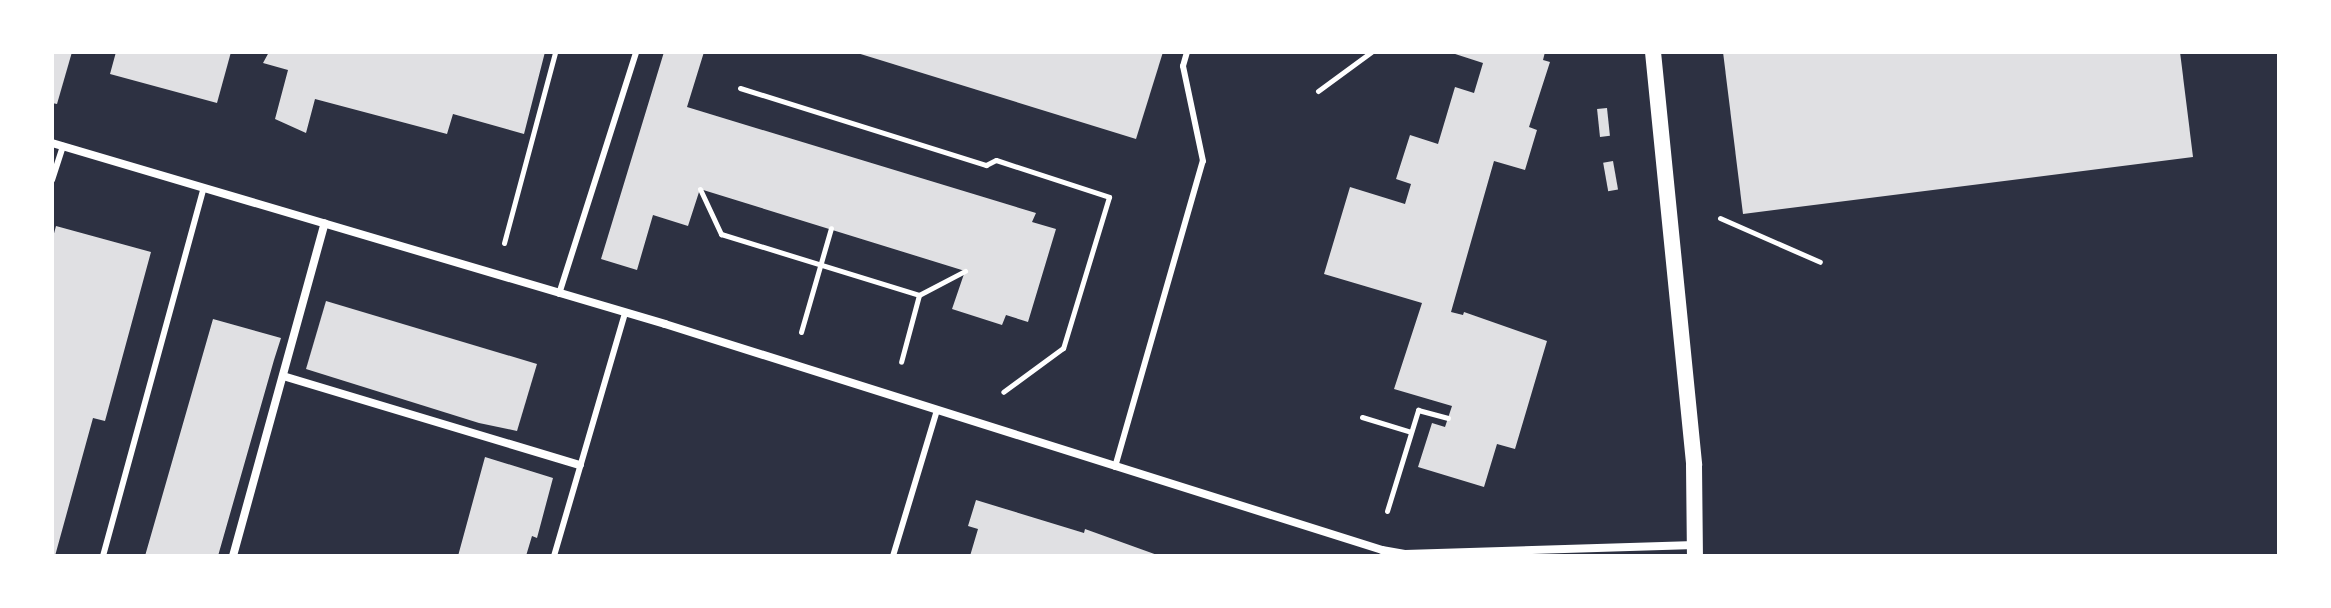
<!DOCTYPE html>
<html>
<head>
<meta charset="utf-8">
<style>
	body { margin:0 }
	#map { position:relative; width:2331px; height:608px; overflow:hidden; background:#2d3142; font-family:"Varela Round",sans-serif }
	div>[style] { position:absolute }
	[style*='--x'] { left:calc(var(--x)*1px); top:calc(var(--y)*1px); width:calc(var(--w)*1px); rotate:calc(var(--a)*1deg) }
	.building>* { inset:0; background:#e0e0e3; transform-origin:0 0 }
	.path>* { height:5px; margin:-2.5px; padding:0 2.5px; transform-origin:2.5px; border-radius:2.5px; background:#fff }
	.service>* { height:6px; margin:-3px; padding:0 3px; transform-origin:3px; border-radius:3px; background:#fff }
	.minor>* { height:8px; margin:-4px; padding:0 4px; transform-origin:4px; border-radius:4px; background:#fff }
	.secondary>* { height:16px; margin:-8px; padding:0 8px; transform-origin:8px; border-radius:8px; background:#fff }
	span { translate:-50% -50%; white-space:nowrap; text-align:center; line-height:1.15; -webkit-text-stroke:6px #fff; paint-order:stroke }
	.frame { position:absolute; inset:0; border:54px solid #fff; pointer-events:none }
</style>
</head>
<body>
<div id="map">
	<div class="building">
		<i style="clip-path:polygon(52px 52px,72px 52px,57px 104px,52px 103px)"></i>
		<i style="clip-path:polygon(116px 52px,231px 52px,217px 103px,110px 74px)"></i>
		<i style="clip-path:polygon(269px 52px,545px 52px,524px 134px,453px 114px,447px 134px,315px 99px,306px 133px,275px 119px,288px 70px,263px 63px)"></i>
		<i style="clip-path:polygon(664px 52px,704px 52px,687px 107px,1036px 213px,1032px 222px,1056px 229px,1028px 322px,1006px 315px,1002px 325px,952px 309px,965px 271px,700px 189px,688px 226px,653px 215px,637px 270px,601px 259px)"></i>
		<i style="clip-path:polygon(854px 52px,1163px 52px,1136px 139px)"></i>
		<i style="clip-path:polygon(1449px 52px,1545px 52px,1543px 60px,1550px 62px,1529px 127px,1537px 130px,1525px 170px,1494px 161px,1451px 312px,1463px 315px,1464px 312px,1547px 341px,1515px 449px,1497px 444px,1484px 487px,1418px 467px,1432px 423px,1445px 427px,1452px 406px,1394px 389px,1422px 303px,1324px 274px,1350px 187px,1405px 204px,1411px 184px,1396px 179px,1410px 135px,1438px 144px,1455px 87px,1474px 93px,1483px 63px)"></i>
		<i style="clip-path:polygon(1723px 52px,2180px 52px,2193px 157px,1743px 214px)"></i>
		<i style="left:1607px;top:108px;width:28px;height:10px;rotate:84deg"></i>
		<i style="left:1613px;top:161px;width:29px;height:10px;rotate:80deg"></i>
		<i style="clip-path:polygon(56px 226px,151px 252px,105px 421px,93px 418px,55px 556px,52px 556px,52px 241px)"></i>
		<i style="clip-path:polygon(326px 301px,537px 364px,517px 431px,479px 423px,306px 369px)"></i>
		<i style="clip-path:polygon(213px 319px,281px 338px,274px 360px,218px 556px,145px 556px)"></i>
		<i style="clip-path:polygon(485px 457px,553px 478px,537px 538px,532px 536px,526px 556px,458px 556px)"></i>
		<i style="clip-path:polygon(976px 500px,1084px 533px,1085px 529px,1160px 556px,970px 556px,978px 529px,968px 526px)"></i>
	</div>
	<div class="path">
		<i style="--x:740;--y:88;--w:258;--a:17.4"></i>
		<i style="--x:986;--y:165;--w:11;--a:-27"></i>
		<i style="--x:996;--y:160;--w:119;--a:18.1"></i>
		<i style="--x:1109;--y:197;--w:158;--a:106.9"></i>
		<i style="--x:1063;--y:348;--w:74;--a:143.7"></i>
		<i style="--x:1318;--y:91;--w:66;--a:-36.3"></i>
		<i style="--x:700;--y:189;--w:50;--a:65"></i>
		<i style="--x:721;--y:234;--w:207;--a:17.1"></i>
		<i style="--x:919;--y:295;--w:69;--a:105"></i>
		<i style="--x:1720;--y:218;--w:109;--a:23.7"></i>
		<i style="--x:504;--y:243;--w:198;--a:-75"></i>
		<i style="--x:919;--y:295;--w:52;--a:-27.6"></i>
		<i style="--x:801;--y:332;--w:108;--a:-73.9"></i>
		<i style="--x:1362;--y:417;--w:51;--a:17"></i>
		<i style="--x:1387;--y:511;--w:106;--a:-72.9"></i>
		<i style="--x:1418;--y:410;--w:31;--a:15"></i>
	</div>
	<div class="service">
		<i style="--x:52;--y:180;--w:36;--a:-72"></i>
		<i style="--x:559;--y:294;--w:254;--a:-72.3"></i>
		<i style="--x:1115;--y:467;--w:318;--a:-74"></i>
		<i style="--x:1203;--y:161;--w:97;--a:-101.9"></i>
		<i style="--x:1183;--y:66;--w:15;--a:-74"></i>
		<i style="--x:103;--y:556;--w:382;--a:-74.7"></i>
		<i style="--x:554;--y:556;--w:253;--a:-73.7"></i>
		<i style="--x:893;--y:556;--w:152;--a:-73.2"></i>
	</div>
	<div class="minor">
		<i style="--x:52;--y:143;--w:639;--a:16.45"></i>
		<i style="--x:665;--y:324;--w:752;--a:17.49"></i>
		<i style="--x:1382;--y:550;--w:23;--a:10"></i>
		<i style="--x:1405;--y:554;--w:290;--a:-1.8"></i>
		<i style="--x:283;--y:376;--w:310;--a:16.7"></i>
		<i style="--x:233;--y:556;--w:345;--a:-74.6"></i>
	</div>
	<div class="secondary">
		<i style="--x:1653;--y:52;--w:415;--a:84.3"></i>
		<i style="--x:1694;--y:465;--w:91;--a:89.4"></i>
	</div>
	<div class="frame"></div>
</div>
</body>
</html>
